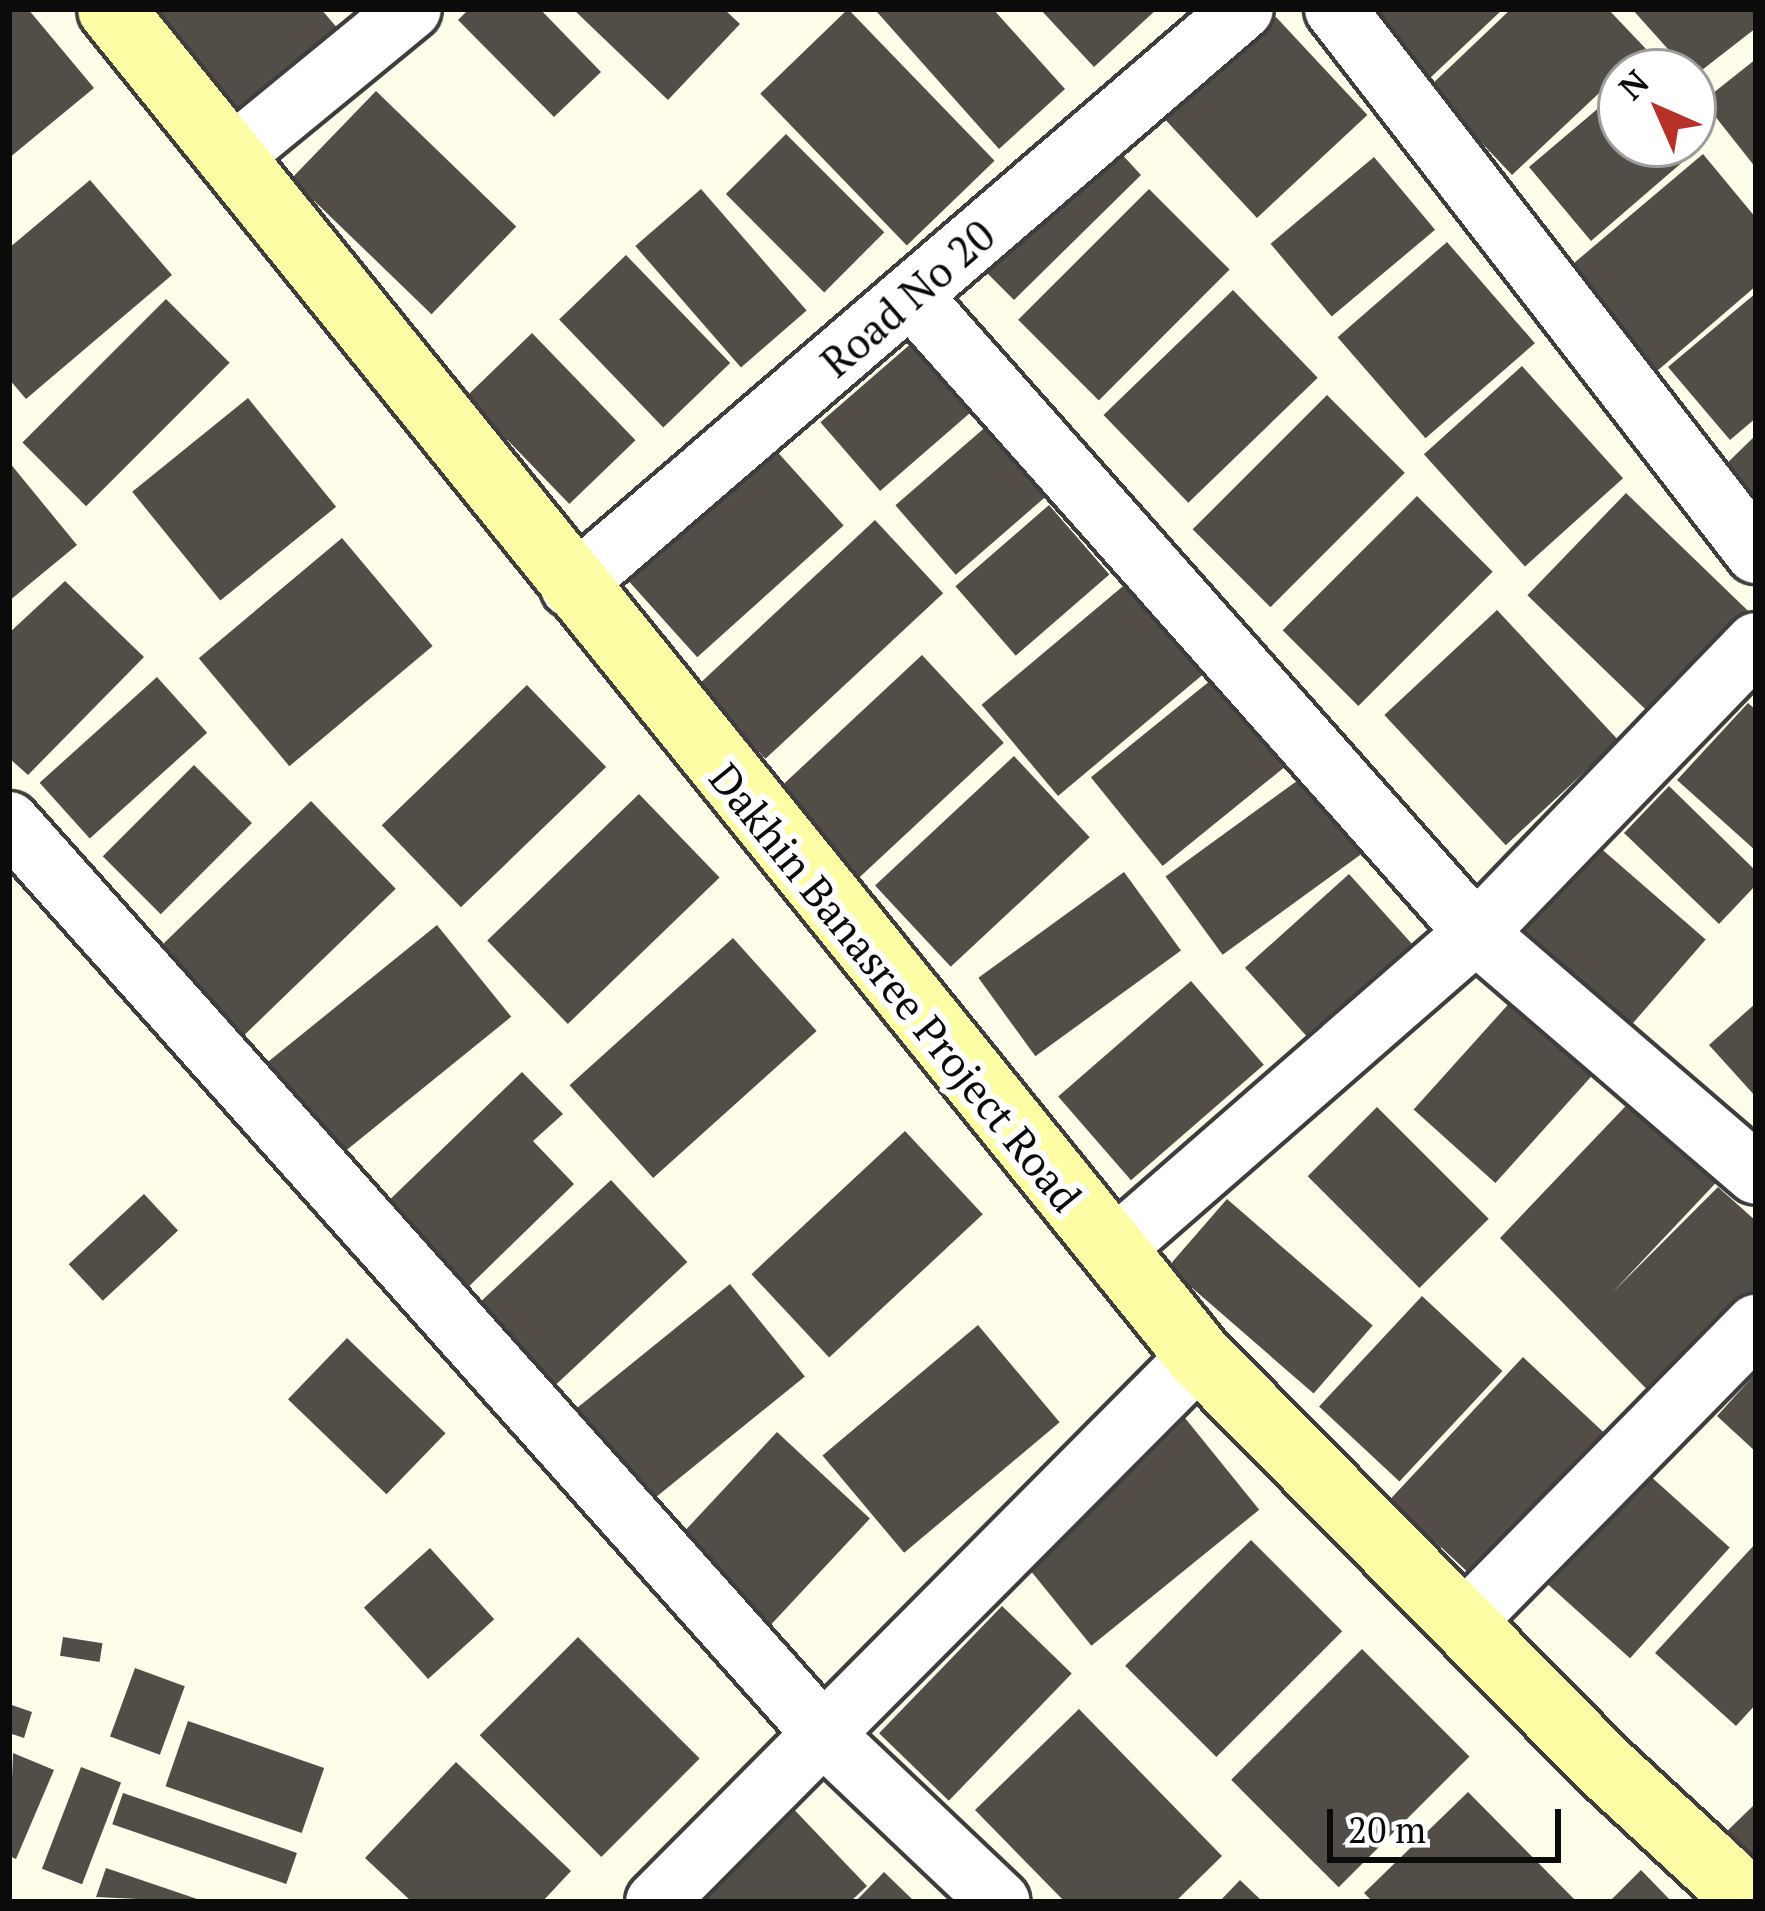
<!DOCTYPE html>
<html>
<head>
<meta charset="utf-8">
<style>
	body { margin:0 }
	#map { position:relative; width:1765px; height:1911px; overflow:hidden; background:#fefde9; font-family:"PT Serif",serif }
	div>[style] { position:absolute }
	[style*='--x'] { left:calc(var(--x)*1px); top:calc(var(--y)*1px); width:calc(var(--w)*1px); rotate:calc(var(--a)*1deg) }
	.building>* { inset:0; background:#534d48; transform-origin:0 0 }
	.roads { filter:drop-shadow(3px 0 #3e3e3e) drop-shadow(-3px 0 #3e3e3e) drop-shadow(0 3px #3e3e3e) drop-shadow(0 -3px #3e3e3e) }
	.street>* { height:60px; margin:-30px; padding:0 30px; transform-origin:30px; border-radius:30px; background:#fff }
	.secondary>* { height:66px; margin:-33px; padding:0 33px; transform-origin:33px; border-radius:33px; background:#fdfda6 }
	span { translate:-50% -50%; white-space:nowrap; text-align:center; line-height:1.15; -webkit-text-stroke:12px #fff; paint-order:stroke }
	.street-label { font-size:42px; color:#0b0b0b }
	.frame { position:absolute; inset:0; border:12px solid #0b0b0b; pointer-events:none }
	.north { position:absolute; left:1597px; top:48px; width:120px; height:120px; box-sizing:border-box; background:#fff; border:3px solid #9d9d9d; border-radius:50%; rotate:315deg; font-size:33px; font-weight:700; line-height:48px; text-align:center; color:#0b0b0b }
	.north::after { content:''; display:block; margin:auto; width:42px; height:54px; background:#b63128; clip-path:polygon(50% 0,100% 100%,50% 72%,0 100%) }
	.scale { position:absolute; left:1327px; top:1809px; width:234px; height:54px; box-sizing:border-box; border:6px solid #0b0b0b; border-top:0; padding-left:15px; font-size:36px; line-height:42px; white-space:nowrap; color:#0b0b0b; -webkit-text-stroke:9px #fff; paint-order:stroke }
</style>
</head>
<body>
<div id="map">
	<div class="building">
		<i style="clip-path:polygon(9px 9px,28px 9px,94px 88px,9px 158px)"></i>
		<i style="clip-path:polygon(143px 9px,321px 9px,351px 44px,248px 133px)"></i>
		<i style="clip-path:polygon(469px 9px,540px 9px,601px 72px,554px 117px,458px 20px)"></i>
		<i style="clip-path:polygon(573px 9px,724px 9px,740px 24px,668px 100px)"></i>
		<i style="left:848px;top:9px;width:211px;height:122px;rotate:46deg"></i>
		<i style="clip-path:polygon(993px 9px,1065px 89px,999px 149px,877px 12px)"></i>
		<i style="clip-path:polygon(1040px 9px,1157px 9px,1094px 67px)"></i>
		<i style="clip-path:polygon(1363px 9px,1503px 9px,1429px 79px)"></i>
		<i style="clip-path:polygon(1511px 9px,1608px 9px,1646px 49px,1512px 175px,1429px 87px)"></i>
		<i style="clip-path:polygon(1632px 9px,1756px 9px,1756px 28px,1693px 77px)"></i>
		<i style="left:1276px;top:17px;width:134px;height:151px;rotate:47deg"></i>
		<i style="clip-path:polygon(1756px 59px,1756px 168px,1703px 101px)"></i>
		<i style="clip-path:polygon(1621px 89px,1621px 144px,1685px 144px,1693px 153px,1591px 241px,1529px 167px)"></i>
		<i style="left:376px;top:91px;width:195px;height:122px;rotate:44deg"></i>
		<i style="left:786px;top:134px;width:139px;height:85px;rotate:45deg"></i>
		<i style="clip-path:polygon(1117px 149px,1141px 175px,1014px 300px,978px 264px)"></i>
		<i style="clip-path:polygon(1703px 154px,1756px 218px,1756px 286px,1650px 377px,1561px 274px)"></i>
		<i style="left:1374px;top:157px;width:95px;height:135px;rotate:50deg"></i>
		<i style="clip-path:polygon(90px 180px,172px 275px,26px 399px,9px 379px,9px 248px)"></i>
		<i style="left:701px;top:189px;width:161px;height:87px;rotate:49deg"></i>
		<i style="left:1149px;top:189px;width:114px;height:185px;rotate:45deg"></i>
		<i style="left:1447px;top:242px;width:134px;height:145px;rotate:49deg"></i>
		<i style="left:626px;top:255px;width:150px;height:93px;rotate:46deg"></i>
		<i style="left:1233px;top:290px;width:122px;height:180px;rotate:46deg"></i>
		<i style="clip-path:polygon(1756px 293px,1756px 418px,1730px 440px,1668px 367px)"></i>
		<i style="left:166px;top:299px;width:90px;height:203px;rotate:45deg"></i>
		<i style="left:532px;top:333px;width:149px;height:92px;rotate:46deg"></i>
		<i style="left:914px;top:341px;width:91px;height:124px;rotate:49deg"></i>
		<i style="left:1522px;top:366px;width:151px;height:132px;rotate:48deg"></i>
		<i style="left:1327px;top:395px;width:110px;height:190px;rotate:45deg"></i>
		<i style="left:248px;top:398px;width:140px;height:149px;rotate:51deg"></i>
		<i style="left:989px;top:424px;width:92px;height:124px;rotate:49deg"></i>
		<i style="clip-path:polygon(1756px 435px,1756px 505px,1721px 469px)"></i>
		<i style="left:764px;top:437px;width:119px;height:197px;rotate:48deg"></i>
		<i style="clip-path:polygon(9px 462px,77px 545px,9px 601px)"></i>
		<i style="left:1626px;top:493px;width:176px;height:142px;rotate:44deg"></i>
		<i style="left:1417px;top:496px;width:107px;height:190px;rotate:45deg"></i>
		<i style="left:1049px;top:505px;width:92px;height:124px;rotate:49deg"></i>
		<i style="left:875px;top:520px;width:100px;height:243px;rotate:47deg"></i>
		<i style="left:342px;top:538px;width:141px;height:187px;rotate:50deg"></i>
		<i style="left:1147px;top:566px;width:119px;height:216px;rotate:50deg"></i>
		<i style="clip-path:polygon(65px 581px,144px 657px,28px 775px,9px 758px,9px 633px)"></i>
		<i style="left:1497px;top:610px;width:178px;height:154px;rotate:47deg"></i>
		<i style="left:922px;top:655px;width:120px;height:198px;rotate:47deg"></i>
		<i style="left:1216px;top:676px;width:114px;height:161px;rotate:51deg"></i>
		<i style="left:157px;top:677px;width:75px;height:158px;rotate:48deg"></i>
		<i style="left:527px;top:685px;width:114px;height:202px;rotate:46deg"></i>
		<i style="clip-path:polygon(1748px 703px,1756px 710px,1756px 851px,1677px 780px)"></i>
		<i style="left:1014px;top:756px;width:111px;height:190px;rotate:47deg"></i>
		<i style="left:194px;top:765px;width:82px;height:129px;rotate:45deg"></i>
		<i style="left:1312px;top:770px;width:97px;height:181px;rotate:54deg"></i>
		<i style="clip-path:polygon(1669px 786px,1756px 871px,1756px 885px,1719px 924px,1624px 833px)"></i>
		<i style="left:639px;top:794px;width:116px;height:211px;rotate:46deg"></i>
		<i style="left:311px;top:801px;width:122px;height:214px;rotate:46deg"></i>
		<i style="left:1597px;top:845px;width:144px;height:118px;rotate:41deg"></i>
		<i style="left:1124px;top:872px;width:97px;height:180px;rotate:54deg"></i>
		<i style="left:1349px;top:874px;width:115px;height:140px;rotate:48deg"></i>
		<i style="left:437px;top:925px;width:118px;height:217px;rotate:51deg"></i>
		<i style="left:733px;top:938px;width:125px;height:220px;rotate:48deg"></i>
		<i style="left:1191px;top:981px;width:111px;height:176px;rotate:49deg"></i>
		<i style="left:1514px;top:998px;width:110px;height:150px;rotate:42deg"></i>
		<i style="clip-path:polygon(1756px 1003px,1756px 1097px,1709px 1045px)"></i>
		<i style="clip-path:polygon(522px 1072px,563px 1114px,533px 1141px,574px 1184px,458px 1297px,377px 1212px)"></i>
		<i style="clip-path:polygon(1641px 1090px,1727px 1171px,1612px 1293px,1718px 1187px,1756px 1221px,1756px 1318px,1665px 1408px,1500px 1238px)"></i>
		<i style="left:1377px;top:1107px;width:158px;height:98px;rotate:45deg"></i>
		<i style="left:905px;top:1131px;width:114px;height:210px;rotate:47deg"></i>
		<i style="left:611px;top:1180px;width:112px;height:188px;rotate:47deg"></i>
		<i style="left:144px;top:1194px;width:50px;height:103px;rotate:47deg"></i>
		<i style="left:1227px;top:1199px;width:193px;height:90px;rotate:41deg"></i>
		<i style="left:730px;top:1284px;width:119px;height:218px;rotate:51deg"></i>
		<i style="left:1422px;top:1296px;width:110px;height:151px;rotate:43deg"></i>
		<i style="left:978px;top:1325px;width:127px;height:203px;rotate:50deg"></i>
		<i style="left:347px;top:1338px;width:137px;height:85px;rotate:44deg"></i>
		<i style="left:1523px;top:1357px;width:130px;height:195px;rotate:43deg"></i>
		<i style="clip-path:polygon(1756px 1373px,1756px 1452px,1717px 1416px)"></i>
		<i style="left:1185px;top:1418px;width:118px;height:216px;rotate:51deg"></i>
		<i style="left:777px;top:1432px;width:127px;height:159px;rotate:43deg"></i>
		<i style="left:1648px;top:1474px;width:110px;height:149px;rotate:42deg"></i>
		<i style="left:1251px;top:1540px;width:129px;height:178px;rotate:45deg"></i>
		<i style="clip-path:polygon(1756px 1543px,1756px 1704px,1736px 1726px,1655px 1653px)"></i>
		<i style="left:430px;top:1548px;width:96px;height:89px;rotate:48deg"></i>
		<i style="left:1002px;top:1606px;width:97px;height:177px;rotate:44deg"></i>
		<i style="left:63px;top:1637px;width:40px;height:19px;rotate:9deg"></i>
		<i style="left:578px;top:1637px;width:172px;height:139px;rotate:45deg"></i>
		<i style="left:1362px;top:1649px;width:152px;height:185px;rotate:45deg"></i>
		<i style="left:135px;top:1668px;width:53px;height:73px;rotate:20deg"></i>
		<i style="clip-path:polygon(9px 1704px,32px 1712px,24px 1738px,9px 1733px)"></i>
		<i style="clip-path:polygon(1079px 1709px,1222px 1856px,1175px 1902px,1065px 1902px,975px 1810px)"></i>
		<i style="left:188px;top:1721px;width:144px;height:69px;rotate:19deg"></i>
		<i style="clip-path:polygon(13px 1753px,54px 1770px,16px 1859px,9px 1856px)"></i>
		<i style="clip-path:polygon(456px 1762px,571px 1871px,542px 1902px,412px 1902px,365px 1858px)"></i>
		<i style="left:81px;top:1767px;width:43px;height:109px;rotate:21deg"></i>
		<i style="clip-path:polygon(1468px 1792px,1577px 1902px,1373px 1902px,1364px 1893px)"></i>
		<i style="left:123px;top:1793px;width:184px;height:33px;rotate:19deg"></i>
		<i style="clip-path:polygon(785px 1800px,867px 1886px,850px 1902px,683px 1902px)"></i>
		<i style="clip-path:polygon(1756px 1803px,1756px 1868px,1723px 1835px)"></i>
		<i style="clip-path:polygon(106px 1868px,203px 1901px,202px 1902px,96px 1897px)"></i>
		<i style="clip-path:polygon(1641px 1870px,1672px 1902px,1609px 1902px)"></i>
		<i style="clip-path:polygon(884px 1872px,915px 1902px,855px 1902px)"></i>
		<i style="clip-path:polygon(1240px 1880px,1263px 1902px,1219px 1902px)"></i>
	</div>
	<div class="roads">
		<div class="street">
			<i style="--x:1335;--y:9;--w:688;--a:52.26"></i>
			<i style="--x:233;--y:155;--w:230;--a:-39.4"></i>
			<i style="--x:911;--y:296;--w:851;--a:48.43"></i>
			<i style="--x:1476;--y:933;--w:369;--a:40.7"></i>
			<i style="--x:571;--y:587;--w:886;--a:-40.7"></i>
			<i style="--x:9;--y:822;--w:1228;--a:48.23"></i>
			<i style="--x:827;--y:1738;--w:238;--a:43.5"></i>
			<i style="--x:1111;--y:1251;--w:484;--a:-41.1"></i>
			<i style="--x:1476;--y:933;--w:403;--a:-46"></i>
			<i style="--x:1466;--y:1620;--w:414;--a:-45.5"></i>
			<i style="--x:656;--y:1902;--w:770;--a:-45.16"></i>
		</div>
		<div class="secondary">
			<i style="--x:111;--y:9;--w:1732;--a:51.07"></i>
			<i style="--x:1199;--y:1356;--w:578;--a:45.35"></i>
			<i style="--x:1605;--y:1767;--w:199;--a:42.8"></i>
		</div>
	</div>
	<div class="street-label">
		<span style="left:907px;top:298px;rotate:-41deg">Road No 20</span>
		<span style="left:896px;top:987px;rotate:51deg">Dakhin Banasree Project Road</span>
	</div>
	<div class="frame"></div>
	<div class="north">N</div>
	<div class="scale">20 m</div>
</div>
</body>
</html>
